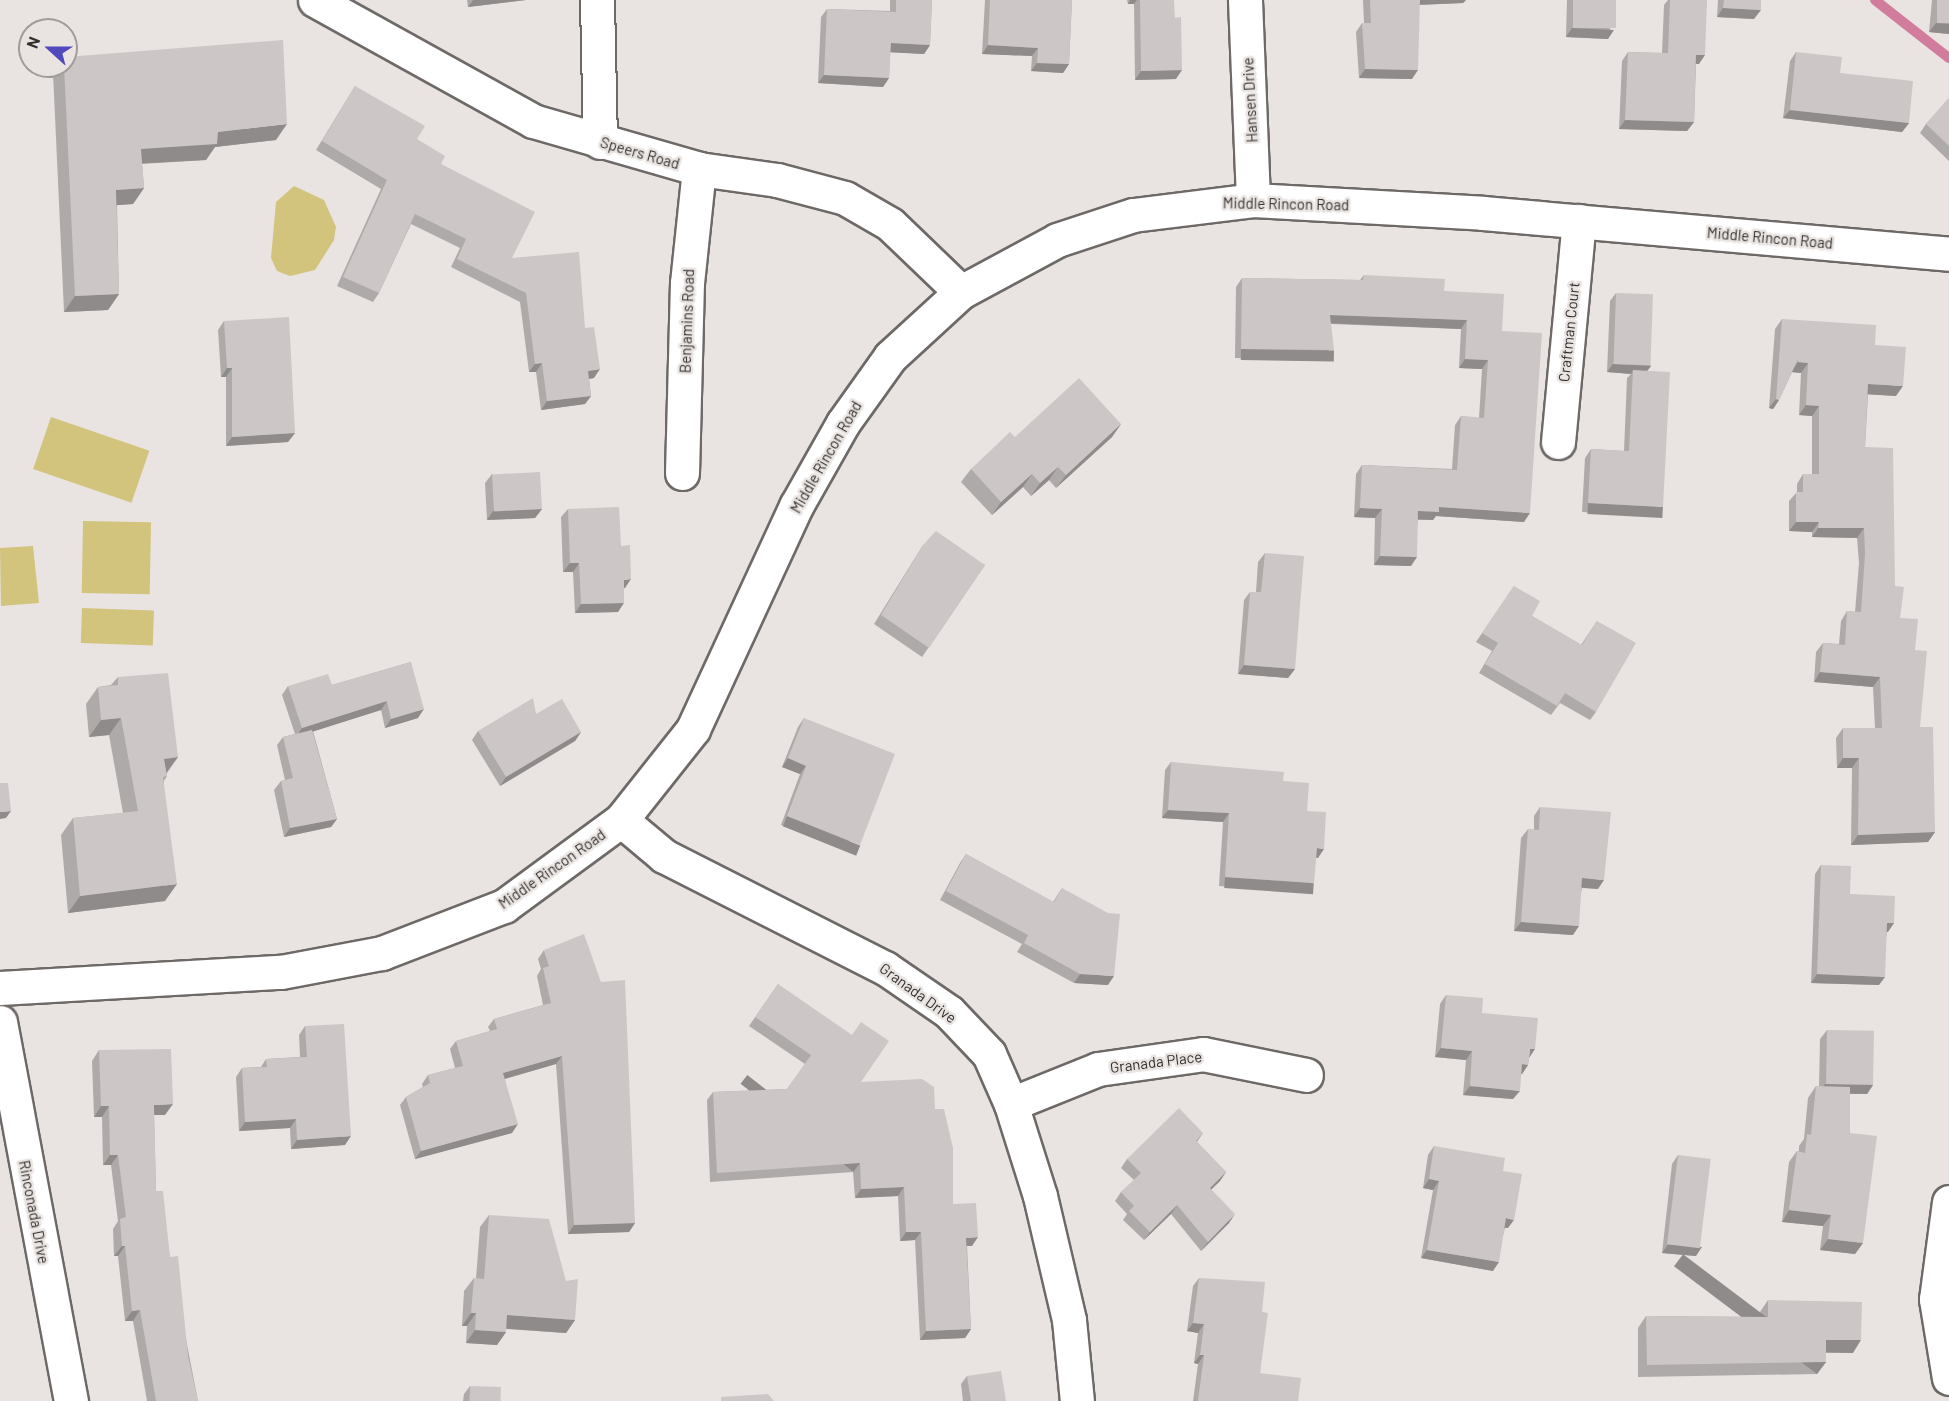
<!DOCTYPE html>
<html>
<head>
<meta charset="utf-8">
<style>
	body { margin:0 }
	#map { position:relative; width:1949px; height:1401px; overflow:hidden; background:#e9e4e1; font-family:Barlow,sans-serif }
	div>[style] { position:absolute }
	[style*='--x'] { left:calc(var(--x)*1px); top:calc(var(--y)*1px); width:calc(var(--w)*1px); rotate:calc(var(--a)*1deg) }
	.green>* { inset:0; background:#d2c47d; transform-origin:0 0 }
	.stream>* { height:10px; margin:-5px; padding:0 5px; transform-origin:5px; border-radius:5px; background:#d17c9c }
	.roads { filter:drop-shadow(2px 0 #6e6967) drop-shadow(-2px 0 #6e6967) drop-shadow(0 2px #6e6967) drop-shadow(0 -2px #6e6967) }
	.minor>* { height:33px; margin:-16.5px; padding:0 16.5px; transform-origin:16.5px; border-radius:16.5px; background:#fff }
	.wall>* { inset:0; background:#afaaaa }
	.shaded-wall>* { inset:0; background:#8f8b8b; transform-origin:0 0 }
	.building>* { inset:0; background:#ccc6c6; transform-origin:0 0 }
	span { translate:-50% -50%; white-space:nowrap; text-align:center; line-height:1.15; -webkit-text-stroke:5px #e9e4e1; paint-order:stroke }
	.street-label { font-size:15px; color:#32302f }
	.north { position:absolute; left:18px; top:18px; width:60px; height:60px; box-sizing:border-box; background:#e9e4e1; border:2px solid #a09c9a; border-radius:50%; rotate:291deg; font-size:16px; font-weight:700; line-height:24px; text-align:center; color:#32302f }
	.north::after { content:''; display:block; margin:auto; width:21px; height:27px; background:#4f48bf; clip-path:polygon(50% 0,100% 100%,50% 72%,0 100%) }
</style>
</head>
<body>
<div id="map">
	<div class="green">
		<i style="clip-path:polygon(294px 186px,324px 200px,336px 227px,334px 240px,315px 270px,290px 276px,277px 271px,271px 258px,276px 202px)"></i>
		<i style="left:51px;top:417px;width:104px;height:55px;rotate:19deg"></i>
		<i style="left:83px;top:521px;width:68px;height:72px;rotate:1deg"></i>
		<i style="clip-path:polygon(33px 546px,39px 603px,1px 606px,0 548px)"></i>
		<i style="left:82px;top:608px;width:72px;height:35px;rotate:2deg"></i>
	</div>
	<div class="stream">
		<i style="--x:1875;--y:0;--w:94;--a:38.1"></i>
	</div>
	<div class="roads">
		<div class="minor">
			<i style="--x:315;--y:0;--w:249;--a:29"></i>
			<i style="--x:533;--y:121;--w:173;--a:16.1"></i>
			<i style="--x:699;--y:169;--w:79;--a:8"></i>
			<i style="--x:777;--y:180;--w:70;--a:14.8"></i>
			<i style="--x:845;--y:198;--w:52;--a:30"></i>
			<i style="--x:890;--y:224;--w:98;--a:43.8"></i>
			<i style="--x:597;--y:0;--w:142;--a:88.8"></i>
			<i style="--x:1245;--y:0;--w:200;--a:87.7"></i>
			<i style="--x:1558;--y:442;--w:222;--a:-84.6"></i>
			<i style="--x:682;--y:473;--w:190;--a:-88.5"></i>
			<i style="--x:687;--y:283;--w:115;--a:-84"></i>
			<i style="--x:621;--y:820;--w:56;--a:39.9"></i>
			<i style="--x:664;--y:856;--w:248;--a:26.9"></i>
			<i style="--x:885;--y:968;--w:78;--a:34.5"></i>
			<i style="--x:949;--y:1012;--w:58;--a:46.4"></i>
			<i style="--x:989;--y:1054;--w:55;--a:66.3"></i>
			<i style="--x:1011;--y:1104;--w:96;--a:72.5"></i>
			<i style="--x:1040;--y:1196;--w:127;--a:76.8"></i>
			<i style="--x:1069;--y:1320;--w:81;--a:84.4"></i>
			<i style="--x:0;--y:988;--w:281;--a:-3.3"></i>
			<i style="--x:281;--y:972;--w:103;--a:-10.7"></i>
			<i style="--x:382;--y:953;--w:131;--a:-21.1"></i>
			<i style="--x:504;--y:906;--w:145;--a:-36.3"></i>
			<i style="--x:621;--y:820;--w:116;--a:-51.6"></i>
			<i style="--x:693;--y:729;--w:246;--a:-65.2"></i>
			<i style="--x:796;--y:506;--w:95;--a:-60.5"></i>
			<i style="--x:843;--y:423;--w:81;--a:-54.5"></i>
			<i style="--x:890;--y:357;--w:96;--a:-42.5"></i>
			<i style="--x:961;--y:292;--w:109;--a:-28.4"></i>
			<i style="--x:1057;--y:240;--w:80;--a:-18.2"></i>
			<i style="--x:1133;--y:215;--w:121;--a:-7.1"></i>
			<i style="--x:1253;--y:200;--w:230;--a:3.2"></i>
			<i style="--x:1483;--y:213;--w:468;--a:5"></i>
			<i style="--x:0;--y:1022;--w:386;--a:79.4"></i>
			<i style="--x:1011;--y:1104;--w:94;--a:-21.9"></i>
			<i style="--x:1098;--y:1069;--w:106;--a:-8.1"></i>
			<i style="--x:1203;--y:1054;--w:105;--a:11.5"></i>
			<i style="--x:1949;--y:1202;--w:98;--a:97.6"></i>
			<i style="--x:1936;--y:1299;--w:80;--a:80.7"></i>
		</div>
	</div>
	<div class="wall">
		<i style="clip-path:polygon(467px 0,526px 0,468px 7px)"></i>
		<i style="clip-path:polygon(890px 0,932px 0,930px 45px,924px 54px,890px 52px,889px 78px,883px 87px,818px 83px,821px 17px,827px 9px,890px 11px)"></i>
		<i style="clip-path:polygon(985px 0,1072px 0,1069px 64px,1063px 73px,1031px 71px,1032px 56px,982px 54px)"></i>
		<i style="clip-path:polygon(1127px 0,1174px 0,1176px 79px,1135px 80px,1134px 4px,1128px 4px)"></i>
		<i style="clip-path:polygon(1363px 0,1466px 0,1463px 3px,1419px 5px,1412px 79px,1359px 78px,1356px 32px,1362px 23px,1364px 23px)"></i>
		<i style="clip-path:polygon(1567px 0,1616px 0,1608px 39px,1566px 37px)"></i>
		<i style="clip-path:polygon(1668px 0,1707px 0,1699px 64px,1696px 64px,1694px 122px,1687px 131px,1619px 129px,1622px 61px,1628px 52px,1662px 53px,1664px 5px)"></i>
		<i style="clip-path:polygon(1718px 0,1761px 0,1754px 19px,1717px 17px)"></i>
		<i style="clip-path:polygon(1932px 0,1949px 0,1949px 34px,1929px 32px)"></i>
		<i style="clip-path:polygon(1796px 52px,1840px 73px,1909px 123px,1902px 132px,1783px 118px,1790px 61px)"></i>
		<i style="clip-path:polygon(58px 66px,66px 66px,276px 140px,215px 147px,206px 160px,142px 164px,144px 188px,133px 204px,117px 205px,119px 294px,108px 310px,64px 312px,53px 73px)"></i>
		<i style="clip-path:polygon(355px 86px,417px 139px,441px 164px,512px 258px,585px 328px,594px 378px,589px 379px,591px 396px,585px 404px,541px 410px,536px 372px,529px 372px,520px 302px,451px 267px,460px 248px,411px 224px,379px 293px,373px 302px,337px 286px,381px 189px,316px 150px)"></i>
		<i style="clip-path:polygon(1949px 98px,1949px 161px,1920px 133px,1926px 124px)"></i>
		<i style="clip-path:polygon(1364px 275px,1444px 291px,1502px 331px,1524px 522px,1436px 516px,1433px 520px,1418px 520px,1411px 566px,1374px 565px,1375px 518px,1354px 517px,1356px 474px,1362px 465px,1452px 469px,1455px 425px,1461px 416px,1479px 418px,1482px 369px,1459px 368px,1461px 329px,1331px 324px,1328px 359px,1235px 358px,1236px 287px,1242px 278px,1360px 280px)"></i>
		<i style="clip-path:polygon(1616px 293px,1651px 366px,1647px 370px,1657px 516px,1582px 512px,1585px 458px,1591px 449px,1624px 451px,1627px 378px,1631px 374px,1607px 372px,1610px 301px)"></i>
		<i style="clip-path:polygon(1782px 319px,1875px 345px,1896px 396px,1868px 394px,1865px 447px,1895px 586px,1900px 618px,1915px 650px,1920px 727px,1935px 832px,1928px 842px,1851px 845px,1852px 768px,1837px 768px,1836px 738px,1843px 728px,1875px 728px,1873px 687px,1814px 682px,1816px 652px,1823px 643px,1839px 644px,1841px 621px,1847px 611px,1855px 612px,1859px 563px,1857px 538px,1812px 537px,1812px 532px,1789px 531px,1789px 501px,1797px 492px,1797px 484px,1803px 474px,1812px 474px,1812px 416px,1799px 415px,1801px 373px,1792px 372px,1779px 400px,1773px 409px,1769px 408px,1775px 329px)"></i>
		<i style="clip-path:polygon(224px 321px,295px 433px,288px 442px,226px 446px,226px 377px,221px 377px,218px 330px)"></i>
		<i style="clip-path:polygon(1121px 424px,1112px 437px,1056px 488px,1049px 480px,1031px 496px,1023px 487px,992px 515px,961px 482px,971px 469px,1015px 437px)"></i>
		<i style="clip-path:polygon(492px 474px,542px 509px,535px 518px,487px 520px,485px 483px)"></i>
		<i style="clip-path:polygon(568px 509px,621px 546px,625px 588px,624px 588px,618px 612px,575px 613px,573px 572px,563px 572px,561px 517px)"></i>
		<i style="clip-path:polygon(923px 545px,985px 565px,922px 657px,874px 624px)"></i>
		<i style="clip-path:polygon(1265px 553px,1295px 669px,1288px 678px,1238px 674px,1244px 600px,1250px 592px,1256px 592px,1258px 562px)"></i>
		<i style="clip-path:polygon(1514px 586px,1532px 616px,1581px 645px,1597px 621px,1596px 712px,1590px 720px,1560px 703px,1551px 715px,1479px 673px,1492px 651px,1476px 642px)"></i>
		<i style="clip-path:polygon(411px 662px,418px 718px,385px 728px,381px 710px,313px 731px,337px 819px,331px 827px,284px 837px,274px 790px,281px 781px,285px 780px,277px 745px,283px 737px,295px 734px,282px 695px,288px 686px,332px 685px)"></i>
		<i style="clip-path:polygon(118px 677px,178px 757px,167px 773px,167px 776px,164px 781px,165px 901px,68px 913px,61px 835px,73px 818px,123px 813px,109px 735px,89px 737px,86px 704px,98px 687px,111px 685px)"></i>
		<i style="clip-path:polygon(536px 714px,581px 732px,575px 741px,500px 786px,472px 740px,478px 731px)"></i>
		<i style="clip-path:polygon(804px 718px,854px 854px,781px 825px,800px 774px,782px 767px,798px 727px)"></i>
		<i style="clip-path:polygon(1171px 762px,1283px 781px,1307px 811px,1318px 858px,1316px 857px,1308px 892px,1219px 886px,1223px 822px,1162px 818px,1165px 770px)"></i>
		<i style="clip-path:polygon(1540px 807px,1598px 889px,1582px 888px,1573px 935px,1514px 931px,1521px 838px,1528px 829px,1534px 830px,1534px 816px)"></i>
		<i style="clip-path:polygon(966px 854px,1053px 902px,1062px 888px,1108px 985px,1074px 983px,1017px 952px,1022px 944px,940px 900px,960px 863px)"></i>
		<i style="clip-path:polygon(1821px 865px,1850px 894px,1894px 923px,1887px 932px,1879px 985px,1811px 983px,1815px 874px)"></i>
		<i style="clip-path:polygon(544px 950px,635px 1223px,629px 1232px,568px 1234px,556px 1064px,505px 1079px,512px 1133px,415px 1159px,400px 1105px,406px 1097px,423px 1087px,422px 1084px,428px 1075px,455px 1068px,450px 1049px,456px 1041px,490px 1031px,488px 1027px,494px 1019px,543px 1005px,537px 976px,541px 969px,538px 959px)"></i>
		<i style="clip-path:polygon(778px 984px,861px 1082px,935px 1109px,953px 1204px,972px 1246px,967px 1246px,971px 1329px,965px 1338px,920px 1340px,915px 1240px,900px 1241px,898px 1196px,855px 1198px,853px 1172px,710px 1182px,707px 1100px,713px 1092px,787px 1089px,805px 1064px,749px 1026px)"></i>
		<i style="clip-path:polygon(1446px 995px,1482px 1013px,1529px 1058px,1528px 1065px,1522px 1074px,1521px 1074px,1513px 1099px,1463px 1095px,1466px 1060px,1435px 1057px,1440px 1004px)"></i>
		<i style="clip-path:polygon(305px 1026px,345px 1145px,291px 1149px,290px 1128px,239px 1131px,236px 1077px,242px 1068px,261px 1067px,266px 1059px,300px 1057px,299px 1035px)"></i>
		<i style="clip-path:polygon(1827px 1030px,1873px 1085px,1867px 1094px,1850px 1094px,1850px 1133px,1863px 1243px,1855px 1254px,1820px 1250px,1823px 1226px,1782px 1222px,1789px 1162px,1797px 1151px,1799px 1151px,1799px 1146px,1804px 1139px,1808px 1098px,1816px 1086px,1819px 1086px,1820px 1039px)"></i>
		<i style="clip-path:polygon(99px 1050px,165px 1115px,154px 1115px,156px 1191px,170px 1257px,198px 1401px,147px 1401px,133px 1321px,125px 1321px,118px 1256px,114px 1256px,113px 1229px,118px 1221px,111px 1165px,103px 1165px,102px 1117px,94px 1117px,92px 1061px)"></i>
		<i style="clip-path:polygon(1203px 1133px,1197px 1142px,1226px 1172px,1220px 1181px,1211px 1190px,1229px 1223px,1201px 1251px,1171px 1214px,1144px 1240px,1123px 1220px,1127px 1214px,1115px 1201px,1121px 1192px,1134px 1180px,1121px 1168px,1127px 1159px)"></i>
		<i style="clip-path:polygon(1434px 1146px,1503px 1171px,1508px 1228px,1505px 1228px,1493px 1271px,1421px 1258px,1433px 1190px,1423px 1188px,1428px 1155px)"></i>
		<i style="clip-path:polygon(1678px 1155px,1696px 1256px,1662px 1253px,1672px 1164px)"></i>
		<i style="clip-path:polygon(489px 1215px,575px 1320px,566px 1333px,506px 1329px,506px 1332px,497px 1345px,466px 1343px,467px 1326px,462px 1326px,464px 1291px,474px 1278px,476px 1278px,480px 1227px)"></i>
		<i style="clip-path:polygon(1199px 1278px,1262px 1312px,1260px 1373px,1298px 1401px,1193px 1401px,1198px 1364px,1194px 1363px,1198px 1333px,1187px 1331px,1193px 1286px)"></i>
		<i style="clip-path:polygon(1768px 1300px,1853px 1353px,1826px 1353px,1826px 1362px,1817px 1374px,1638px 1377px,1638px 1328px,1646px 1316px,1759px 1317px,1760px 1312px)"></i>
		<i style="clip-path:polygon(967px 1376px,1006px 1401px,963px 1401px,961px 1384px)"></i>
		<i style="clip-path:polygon(470px 1386px,501px 1401px,463px 1401px,464px 1394px)"></i>
	</div>
	<div class="shaded-wall">
		<i style="clip-path:polygon(473px 0,526px 0,468px 7px)"></i>
		<i style="clip-path:polygon(1130px 0,1137px 0,1134px 4px,1128px 4px)"></i>
		<i style="clip-path:polygon(1417px 0,1466px 0,1463px 3px,1414px 5px)"></i>
		<i style="clip-path:polygon(1723px 8px,1761px 10px,1754px 19px,1717px 17px)"></i>
		<i style="clip-path:polygon(1936px 23px,1949px 24px,1949px 34px,1929px 32px)"></i>
		<i style="clip-path:polygon(1572px 28px,1614px 30px,1608px 39px,1566px 37px)"></i>
		<i style="clip-path:polygon(891px 43px,930px 45px,924px 54px,885px 52px)"></i>
		<i style="clip-path:polygon(988px 45px,1038px 48px,1032px 56px,982px 54px)"></i>
		<i style="clip-path:polygon(1696px 55px,1705px 55px,1699px 64px,1690px 63px)"></i>
		<i style="clip-path:polygon(1037px 63px,1069px 64px,1063px 73px,1031px 71px)"></i>
		<i style="clip-path:polygon(1365px 69px,1418px 70px,1412px 79px,1359px 78px)"></i>
		<i style="clip-path:polygon(1182px 70px,1176px 79px,1135px 80px,1141px 71px)"></i>
		<i style="clip-path:polygon(824px 75px,889px 78px,883px 87px,818px 83px)"></i>
		<i style="clip-path:polygon(1790px 110px,1909px 123px,1902px 132px,1783px 118px)"></i>
		<i style="clip-path:polygon(1625px 120px,1694px 122px,1687px 131px,1619px 129px)"></i>
		<i style="clip-path:polygon(287px 124px,276px 140px,215px 147px,206px 160px,130px 164px,141px 149px,218px 132px)"></i>
		<i style="clip-path:polygon(144px 188px,133px 204px,105px 206px,116px 190px)"></i>
		<i style="clip-path:polygon(119px 294px,108px 310px,64px 312px,75px 296px)"></i>
		<i style="clip-path:polygon(1330px 315px,1467px 320px,1461px 329px,1324px 323px)"></i>
		<i style="left:1241px;top:349px;width:93px;height:11px;rotate:1deg"></i>
		<i style="clip-path:polygon(1465px 359px,1488px 360px,1482px 369px,1459px 368px)"></i>
		<i style="clip-path:polygon(1798px 362px,1808px 363px,1801px 373px,1791px 372px)"></i>
		<i style="clip-path:polygon(542px 363px,536px 372px,529px 372px,535px 364px)"></i>
		<i style="clip-path:polygon(1613px 364px,1651px 366px,1645px 374px,1633px 370px,1631px 374px,1607px 372px)"></i>
		<i style="clip-path:polygon(227px 368px,232px 368px,226px 377px,221px 377px)"></i>
		<i style="clip-path:polygon(600px 369px,594px 378px,582px 380px,588px 371px)"></i>
		<i style="clip-path:polygon(1868px 384px,1903px 386px,1896px 396px,1862px 394px)"></i>
		<i style="clip-path:polygon(591px 396px,585px 404px,541px 410px,547px 401px)"></i>
		<i style="clip-path:polygon(1776px 399px,1779px 400px,1773px 409px,1769px 408px)"></i>
		<i style="clip-path:polygon(1806px 405px,1819px 406px,1812px 416px,1799px 415px)"></i>
		<i style="clip-path:polygon(1121px 424px,1112px 437px,1056px 488px,1066px 475px)"></i>
		<i style="clip-path:polygon(295px 433px,288px 442px,226px 446px,232px 437px)"></i>
		<i style="clip-path:polygon(1058px 467px,1049px 480px,1031px 496px,1040px 483px)"></i>
		<i style="clip-path:polygon(1032px 474px,1023px 487px,992px 515px,1001px 502px)"></i>
		<i style="left:1588px;top:503px;width:75px;height:11px;rotate:3deg"></i>
		<i style="clip-path:polygon(1439px 507px,1530px 513px,1524px 522px,1436px 516px,1433px 520px,1412px 519px,1418px 511px)"></i>
		<i style="clip-path:polygon(1360px 508px,1382px 509px,1375px 518px,1354px 517px)"></i>
		<i style="clip-path:polygon(542px 509px,535px 518px,487px 520px,493px 511px)"></i>
		<i style="clip-path:polygon(1796px 522px,1819px 522px,1812px 532px,1789px 531px)"></i>
		<i style="clip-path:polygon(1818px 528px,1864px 528px,1857px 538px,1812px 537px)"></i>
		<i style="clip-path:polygon(1380px 556px,1417px 557px,1411px 566px,1374px 565px)"></i>
		<i style="clip-path:polygon(570px 563px,579px 563px,573px 572px,563px 572px)"></i>
		<i style="clip-path:polygon(631px 579px,625px 588px,617px 589px,624px 580px)"></i>
		<i style="clip-path:polygon(624px 603px,618px 612px,575px 613px,581px 604px)"></i>
		<i style="clip-path:polygon(1244px 665px,1295px 669px,1288px 678px,1238px 674px)"></i>
		<i style="clip-path:polygon(1820px 672px,1880px 677px,1873px 687px,1814px 682px)"></i>
		<i style="clip-path:polygon(387px 701px,381px 710px,296px 737px,302px 728px)"></i>
		<i style="clip-path:polygon(424px 709px,418px 718px,385px 728px,391px 719px)"></i>
		<i style="clip-path:polygon(121px 718px,109px 735px,89px 737px,101px 720px)"></i>
		<i style="clip-path:polygon(581px 732px,575px 741px,500px 786px,506px 777px)"></i>
		<i style="clip-path:polygon(178px 757px,166px 773px,164px 759px)"></i>
		<i style="clip-path:polygon(788px 758px,806px 766px,800px 774px,782px 767px)"></i>
		<i style="clip-path:polygon(1843px 758px,1859px 758px,1852px 768px,1837px 768px)"></i>
		<i style="clip-path:polygon(1168px 810px,1229px 813px,1223px 822px,1162px 818px)"></i>
		<i style="clip-path:polygon(11px 811px,6px 818px,0 819px,0 812px)"></i>
		<i style="left:787px;top:816px;width:79px;height:11px;rotate:22deg"></i>
		<i style="clip-path:polygon(337px 819px,331px 827px,284px 837px,290px 828px)"></i>
		<i style="clip-path:polygon(1935px 832px,1928px 842px,1851px 845px,1858px 835px)"></i>
		<i style="clip-path:polygon(1317px 848px,1324px 849px,1318px 858px,1310px 857px)"></i>
		<i style="left:1225px;top:877px;width:89px;height:11px;rotate:4deg"></i>
		<i style="clip-path:polygon(1582px 878px,1604px 880px,1598px 889px,1576px 887px)"></i>
		<i style="clip-path:polygon(177px 884px,165px 901px,68px 913px,80px 896px)"></i>
		<i style="clip-path:polygon(1521px 922px,1579px 926px,1573px 935px,1514px 931px)"></i>
		<i style="clip-path:polygon(1887px 923px,1894px 923px,1888px 932px,1881px 931px)"></i>
		<i style="clip-path:polygon(1080px 974px,1114px 976px,1108px 985px,1074px 983px)"></i>
		<i style="clip-path:polygon(1817px 974px,1885px 977px,1879px 985px,1811px 983px)"></i>
		<i style="clip-path:polygon(1441px 1048px,1472px 1051px,1466px 1060px,1435px 1057px)"></i>
		<i style="clip-path:polygon(1530px 1049px,1535px 1049px,1529px 1058px)"></i>
		<i style="clip-path:polygon(562px 1056px,556px 1064px,497px 1081px,503px 1073px)"></i>
		<i style="clip-path:polygon(1522px 1064px,1528px 1065px,1522px 1074px,1515px 1073px)"></i>
		<i style="clip-path:polygon(1825px 1084px,1873px 1085px,1867px 1094px,1819px 1093px)"></i>
		<i style="clip-path:polygon(1470px 1086px,1520px 1091px,1513px 1099px,1463px 1095px)"></i>
		<i style="clip-path:polygon(173px 1104px,165px 1115px,147px 1115px,154px 1105px)"></i>
		<i style="clip-path:polygon(101px 1106px,109px 1106px,102px 1117px,94px 1117px)"></i>
		<i style="clip-path:polygon(296px 1119px,290px 1128px,239px 1131px,245px 1122px)"></i>
		<i style="clip-path:polygon(518px 1124px,512px 1133px,415px 1159px,421px 1151px)"></i>
		<i style="clip-path:polygon(351px 1136px,345px 1145px,291px 1149px,297px 1140px)"></i>
		<i style="clip-path:polygon(110px 1155px,118px 1155px,111px 1165px,103px 1165px)"></i>
		<i style="left:860px;top:1163px;width:11px;height:143px;rotate:128deg"></i>
		<i style="clip-path:polygon(1226px 1172px,1220px 1181px,1203px 1197px,1210px 1188px)"></i>
		<i style="clip-path:polygon(1429px 1179px,1439px 1181px,1433px 1190px,1423px 1188px)"></i>
		<i style="clip-path:polygon(904px 1187px,898px 1196px,855px 1198px,861px 1189px)"></i>
		<i style="clip-path:polygon(1177px 1205px,1171px 1214px,1144px 1240px,1150px 1232px)"></i>
		<i style="clip-path:polygon(1789px 1210px,1831px 1215px,1823px 1226px,1782px 1222px)"></i>
		<i style="clip-path:polygon(1235px 1214px,1229px 1223px,1201px 1251px,1208px 1242px)"></i>
		<i style="clip-path:polygon(1506px 1218px,1514px 1220px,1508px 1228px,1500px 1227px)"></i>
		<i style="clip-path:polygon(635px 1223px,629px 1232px,568px 1234px,574px 1225px)"></i>
		<i style="clip-path:polygon(906px 1232px,921px 1232px,915px 1240px,900px 1241px)"></i>
		<i style="clip-path:polygon(978px 1237px,972px 1246px,960px 1246px,966px 1238px)"></i>
		<i style="clip-path:polygon(1828px 1239px,1863px 1243px,1855px 1254px,1820px 1250px)"></i>
		<i style="clip-path:polygon(1668px 1244px,1702px 1247px,1696px 1256px,1662px 1253px)"></i>
		<i style="clip-path:polygon(122px 1246px,125px 1246px,118px 1256px,114px 1256px)"></i>
		<i style="clip-path:polygon(1427px 1250px,1499px 1262px,1493px 1271px,1421px 1258px)"></i>
		<i style="clip-path:polygon(140px 1310px,133px 1321px,125px 1321px,132px 1311px)"></i>
		<i style="clip-path:polygon(471px 1313px,476px 1313px,467px 1326px,462px 1326px)"></i>
		<i style="clip-path:polygon(507px 1315px,575px 1320px,566px 1333px,498px 1328px)"></i>
		<i style="clip-path:polygon(1193px 1323px,1204px 1324px,1198px 1333px,1187px 1331px)"></i>
		<i style="clip-path:polygon(971px 1329px,965px 1338px,920px 1340px,926px 1331px)"></i>
		<i style="clip-path:polygon(475px 1330px,506px 1332px,497px 1345px,466px 1343px)"></i>
		<i style="clip-path:polygon(1826px 1340px,1861px 1340px,1853px 1353px,1817px 1352px)"></i>
		<i style="clip-path:polygon(1200px 1355px,1204px 1355px,1198px 1364px,1194px 1363px)"></i>
		<i style="left:1826px;top:1362px;width:15px;height:179px;rotate:127deg"></i>
	</div>
	<div class="building">
		<i style="clip-path:polygon(896px 0,932px 0,930px 45px,891px 43px,889px 78px,824px 75px,827px 9px,896px 12px)"></i>
		<i style="clip-path:polygon(990px 0,1072px 0,1069px 64px,1037px 63px,1038px 48px,988px 45px)"></i>
		<i style="clip-path:polygon(1140px 0,1174px 0,1174px 18px,1181px 17px,1182px 70px,1141px 71px)"></i>
		<i style="clip-path:polygon(1370px 0,1420px 0,1418px 70px,1365px 69px,1362px 23px,1371px 23px)"></i>
		<i style="left:1573px;top:0;width:43px;height:28px"></i>
		<i style="clip-path:polygon(1670px 0,1707px 0,1705px 55px,1696px 55px,1694px 122px,1625px 120px,1628px 52px,1668px 53px)"></i>
		<i style="clip-path:polygon(1724px 0,1761px 0,1761px 10px,1723px 8px)"></i>
		<i style="left:1937px;top:0;width:12px;height:23px"></i>
		<i style="clip-path:polygon(283px 40px,287px 124px,218px 132px,217px 144px,141px 149px,144px 188px,116px 190px,119px 294px,75px 296px,64px 66px,66px 66px,66px 57px)"></i>
		<i style="clip-path:polygon(1796px 52px,1842px 57px,1840px 73px,1913px 81px,1909px 123px,1790px 110px)"></i>
		<i style="clip-path:polygon(355px 86px,425px 126px,417px 139px,445px 156px,441px 164px,535px 212px,512px 258px,579px 252px,585px 328px,594px 327px,600px 369px,588px 371px,591px 396px,547px 401px,542px 363px,535px 364px,526px 293px,457px 259px,466px 239px,415px 214px,379px 293px,343px 277px,387px 180px,322px 141px)"></i>
		<i style="clip-path:polygon(1949px 98px,1949px 146px,1926px 124px)"></i>
		<i style="clip-path:polygon(1364px 275px,1445px 279px,1444px 291px,1504px 294px,1502px 331px,1542px 333px,1530px 513px,1439px 507px,1439px 512px,1418px 511px,1417px 557px,1380px 556px,1382px 509px,1360px 508px,1362px 465px,1457px 470px,1461px 416px,1484px 418px,1488px 360px,1465px 359px,1467px 320px,1330px 315px,1334px 350px,1241px 349px,1242px 278px,1363px 280px)"></i>
		<i style="left:1616px;top:293px;width:37px;height:71px;rotate:2deg"></i>
		<i style="clip-path:polygon(289px 317px,295px 433px,232px 437px,232px 368px,227px 368px,224px 321px)"></i>
		<i style="clip-path:polygon(1782px 319px,1876px 325px,1875px 345px,1906px 347px,1903px 386px,1868px 384px,1865px 447px,1893px 448px,1895px 586px,1904px 587px,1900px 618px,1918px 619px,1915px 650px,1927px 651px,1920px 727px,1933px 727px,1935px 832px,1858px 835px,1859px 758px,1843px 758px,1843px 728px,1882px 728px,1880px 677px,1820px 672px,1823px 643px,1845px 645px,1847px 611px,1861px 612px,1865px 554px,1864px 528px,1818px 528px,1819px 522px,1796px 522px,1796px 492px,1803px 492px,1803px 474px,1819px 474px,1819px 406px,1806px 405px,1808px 363px,1798px 362px,1798px 359px,1779px 400px,1776px 399px)"></i>
		<i style="clip-path:polygon(1633px 370px,1670px 372px,1663px 507px,1588px 503px,1591px 449px,1629px 451px)"></i>
		<i style="clip-path:polygon(1079px 378px,1121px 424px,1066px 475px,1058px 467px,1040px 483px,1032px 474px,1001px 502px,971px 469px,1010px 432px,1015px 437px)"></i>
		<i style="left:540px;top:472px;width:37px;height:48px;rotate:87deg"></i>
		<i style="clip-path:polygon(619px 507px,621px 546px,630px 545px,631px 579px,624px 580px,624px 603px,581px 604px,579px 563px,570px 563px,568px 509px)"></i>
		<i style="clip-path:polygon(936px 531px,985px 565px,929px 648px,881px 615px,923px 545px)"></i>
		<i style="clip-path:polygon(1265px 553px,1304px 556px,1295px 669px,1244px 665px,1250px 592px,1261px 592px)"></i>
		<i style="clip-path:polygon(1514px 586px,1540px 601px,1532px 616px,1582px 645px,1597px 621px,1636px 643px,1596px 712px,1565px 693px,1557px 706px,1485px 664px,1498px 643px,1482px 633px)"></i>
		<i style="clip-path:polygon(411px 662px,424px 709px,391px 719px,387px 701px,302px 728px,288px 686px,328px 674px,332px 685px)"></i>
		<i style="clip-path:polygon(168px 673px,178px 757px,164px 759px,167px 776px,163px 777px,177px 884px,80px 896px,73px 818px,138px 811px,121px 718px,101px 720px,98px 687px,118px 685px,118px 677px)"></i>
		<i style="clip-path:polygon(533px 698px,536px 714px,562px 699px,581px 732px,506px 777px,478px 731px)"></i>
		<i style="clip-path:polygon(804px 718px,895px 754px,860px 845px,787px 816px,806px 766px,788px 758px)"></i>
		<i style="clip-path:polygon(312px 730px,337px 819px,290px 828px,281px 781px,293px 778px,283px 737px)"></i>
		<i style="clip-path:polygon(1171px 762px,1284px 772px,1283px 781px,1309px 783px,1307px 811px,1326px 812px,1324px 849px,1317px 848px,1314px 883px,1225px 877px,1229px 813px,1168px 810px)"></i>
		<i style="clip-path:polygon(0 783px,8px 783px,11px 811px,0 812px)"></i>
		<i style="clip-path:polygon(1540px 807px,1611px 812px,1604px 880px,1582px 878px,1579px 926px,1521px 922px,1528px 829px,1539px 830px)"></i>
		<i style="clip-path:polygon(966px 854px,1054px 902px,1062px 888px,1108px 913px,1120px 914px,1114px 976px,1080px 974px,1024px 943px,1028px 935px,946px 891px)"></i>
		<i style="clip-path:polygon(1821px 865px,1851px 866px,1850px 894px,1895px 896px,1894px 923px,1887px 923px,1885px 977px,1817px 974px)"></i>
		<i style="clip-path:polygon(584px 934px,601px 982px,625px 980px,635px 1223px,574px 1225px,562px 1056px,503px 1073px,518px 1124px,421px 1151px,406px 1097px,430px 1083px,428px 1075px,463px 1066px,456px 1041px,497px 1029px,494px 1019px,551px 1003px,543px 968px,549px 966px,544px 950px)"></i>
		<i style="clip-path:polygon(778px 984px,852px 1035px,861px 1022px,889px 1041px,861px 1082px,922px 1079px,934px 1087px,935px 1109px,944px 1109px,953px 1148px,953px 1204px,976px 1203px,978px 1237px,966px 1238px,971px 1329px,926px 1331px,921px 1232px,906px 1232px,904px 1187px,861px 1189px,860px 1163px,717px 1173px,713px 1092px,787px 1089px,811px 1055px,755px 1017px)"></i>
		<i style="clip-path:polygon(1446px 995px,1483px 998px,1482px 1013px,1538px 1018px,1535px 1049px,1530px 1049px,1528px 1065px,1522px 1064px,1520px 1091px,1470px 1086px,1472px 1051px,1441px 1048px)"></i>
		<i style="clip-path:polygon(344px 1024px,351px 1136px,297px 1140px,296px 1119px,245px 1122px,242px 1068px,267px 1067px,266px 1059px,307px 1057px,305px 1026px)"></i>
		<i style="left:1827px;top:1030px;width:47px;height:54px;rotate:1deg"></i>
		<i style="clip-path:polygon(171px 1049px,173px 1104px,154px 1105px,156px 1191px,163px 1191px,170px 1257px,178px 1256px,188px 1356px,198px 1401px,156px 1401px,140px 1310px,132px 1311px,125px 1246px,122px 1246px,120px 1219px,126px 1217px,118px 1155px,110px 1155px,109px 1106px,101px 1106px,99px 1050px)"></i>
		<i style="clip-path:polygon(1816px 1086px,1850px 1087px,1850px 1133px,1877px 1136px,1863px 1243px,1828px 1239px,1831px 1215px,1789px 1210px,1797px 1151px,1805px 1153px,1807px 1134px,1811px 1135px)"></i>
		<i style="clip-path:polygon(1179px 1108px,1203px 1133px,1196px 1141px,1226px 1172px,1210px 1188px,1235px 1214px,1208px 1242px,1177px 1205px,1150px 1232px,1129px 1211px,1134px 1206px,1121px 1192px,1141px 1173px,1127px 1159px)"></i>
		<i style="clip-path:polygon(1434px 1146px,1505px 1158px,1503px 1171px,1522px 1174px,1514px 1220px,1506px 1218px,1499px 1262px,1427px 1250px,1439px 1181px,1429px 1179px)"></i>
		<i style="left:1678px;top:1155px;width:33px;height:90px;rotate:7deg"></i>
		<i style="clip-path:polygon(489px 1215px,549px 1219px,566px 1281px,578px 1279px,575px 1320px,507px 1315px,506px 1332px,475px 1330px,476px 1313px,471px 1313px,474px 1278px,484px 1279px)"></i>
		<i style="clip-path:polygon(1199px 1278px,1265px 1282px,1262px 1312px,1268px 1313px,1260px 1373px,1301px 1378px,1298px 1401px,1198px 1401px,1204px 1355px,1200px 1355px,1204px 1324px,1193px 1323px)"></i>
		<i style="clip-path:polygon(1768px 1300px,1862px 1302px,1861px 1340px,1826px 1340px,1826px 1362px,1647px 1365px,1646px 1316px,1768px 1317px)"></i>
		<i style="clip-path:polygon(1001px 1371px,1006px 1401px,971px 1401px,967px 1376px)"></i>
		<i style="left:470px;top:1386px;width:31px;height:15px;rotate:2deg"></i>
		<i style="clip-path:polygon(768px 1394px,774px 1401px,721px 1401px,721px 1397px)"></i>
	</div>
	<div class="street-label">
		<span style="left:1250px;top:100px;rotate:-93deg">Hansen Drive</span>
		<span style="left:640px;top:153px;rotate:16deg">Speers Road</span>
		<span style="left:1286px;top:204px;rotate:1deg">Middle Rincon Road</span>
		<span style="left:1770px;top:238px;rotate:5deg">Middle Rincon Road</span>
		<span style="left:687px;top:321px;rotate:-88deg">Benjamins Road</span>
		<span style="left:1569px;top:332px;rotate:-84deg">Craftman Court</span>
		<span style="left:826px;top:457px;rotate:-60deg">Middle Rincon Road</span>
		<span style="left:552px;top:869px;rotate:-35deg">Middle Rincon Road</span>
		<span style="left:918px;top:993px;rotate:36deg">Granada Drive</span>
		<span style="left:1156px;top:1062px;rotate:-7deg">Granada Place</span>
		<span style="left:34px;top:1212px;rotate:79deg">Rinconada Drive</span>
	</div>
	<div class="north">N</div>
</div>
</body>
</html>
